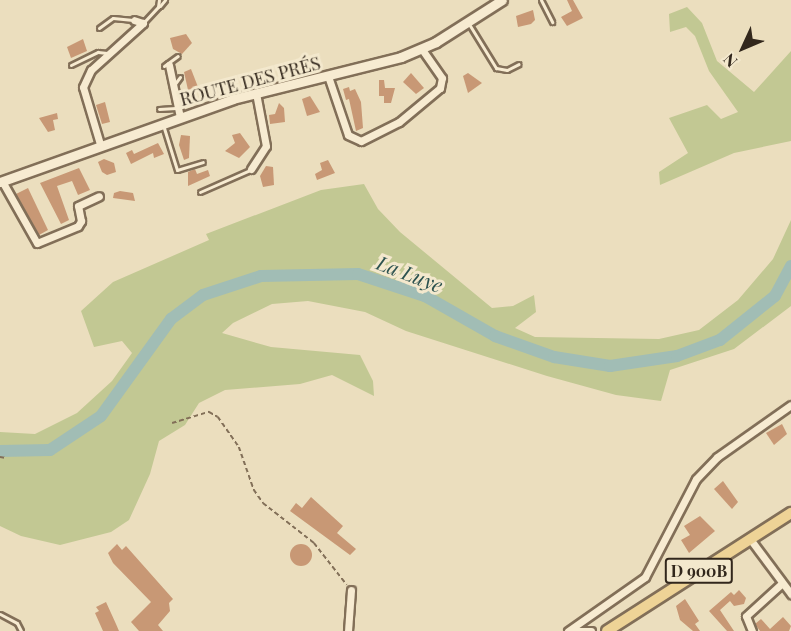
<!DOCTYPE html>
<html>
<head>
<meta charset="utf-8">
<style>
	body { margin:0 }
	#map { position:relative; width:791px; height:631px; overflow:hidden; background:#ebdebe; font-family:"Playfair Display",serif }
	div>[style] { position:absolute }
	[style*='--x'] { left:calc(var(--x)*1px); top:calc(var(--y)*1px); width:calc(var(--w)*1px); rotate:calc(var(--a)*1deg) }
	.green>* { inset:0; background:#c2c893 }
	.river>* { height:12px; margin:-6px; padding:0 6px; transform-origin:6px; border-radius:6px; background:#a1bdb5 }
	.building>* { inset:0; background:#c89875 }
	.round { border-radius:50% }
	.path>* { height:1.5px; margin-top:-0.75px; transform-origin:0; background:repeating-linear-gradient(90deg,#826f58 0 4.5px,transparent 0 7.5px) }
	.roads { filter:drop-shadow(2px 0 #826f58) drop-shadow(-2px 0 #826f58) drop-shadow(0 2px #826f58) drop-shadow(0 -2px #826f58) }
	.lane>* { height:3px; margin:-1.5px; padding:0 1.5px; transform-origin:1.5px; border-radius:1.5px; background:#f7ebd1 }
	.street>* { height:7px; margin:-3.5px; padding:0 3.5px; transform-origin:3.5px; border-radius:3.5px; background:#f7ebd1 }
	.secondary>* { height:9px; margin:-4.5px; padding:0 4.5px; transform-origin:4.5px; border-radius:4.5px; background:#f7ebd1 }
	.primary>* { height:10px; margin:-5px; padding:0 5px; transform-origin:5px; border-radius:5px; background:#eed396 }
	span { translate:-50% -50%; white-space:nowrap; text-align:center; line-height:1.15; -webkit-text-stroke:6px #f3e8cd; paint-order:stroke }
	.shield-label span { padding:2px 4px; background:#f3e8cd; border:2px solid; border-radius:4px; -webkit-text-stroke-width:0 }
	.shield-label { font-size:16px; color:#32271c; font-weight:700 }
	.street-label { font-size:18px; color:#32271c }
	.water-label { font-size:20px; color:#2c524f; font-style:italic }
	.north { position:absolute; left:713px; top:18px; width:60px; height:60px; -webkit-text-stroke:4px #f3e8cd; paint-order:stroke; rotate:226deg; font-size:16px; font-weight:700; line-height:24px; text-align:center; color:#32271c }
	.north::after { content:''; display:block; margin:auto; width:21px; height:27px; background:#32271c; clip-path:polygon(50% 0,100% 100%,50% 72%,0 100%) }
</style>
</head>
<body>
<div id="map">
	<div class="green">
		<i style="clip-path:polygon(687px 7px,702px 23px,717px 61px,754px 92px,791px 51px,791px 141px,734px 153px,660px 185px,659px 172px,688px 153px,669px 118px,707px 105px,721px 119px,738px 112px,709px 71px,695px 36px,686px 27px,670px 32px,669px 14px)"></i>
		<i style="clip-path:polygon(364px 184px,378px 209px,400px 232px,492px 308px,513px 306px,534px 295px,536px 312px,515px 328px,535px 337px,659px 339px,699px 330px,738px 300px,773px 259px,791px 220px,791px 306px,734px 349px,670px 370px,661px 401px,616px 395px,547px 376px,406px 331px,365px 312px,308px 301px,272px 304px,233px 323px,222px 333px,271px 347px,360px 355px,373px 381px,374px 396px,332px 375px,300px 384px,225px 390px,199px 403px,185px 425px,159px 441px,150px 474px,129px 520px,111px 532px,60px 545px,21px 536px,0 526px,0 432px,35px 434px,77px 413px,112px 381px,132px 353px,122px 341px,94px 347px,81px 311px,113px 282px,209px 240px,206px 234px,321px 190px)"></i>
	</div>
	<div class="river">
		<i style="--x:0;--y:451;--w:50;--a:-1.1"></i>
		<i style="--x:50;--y:450;--w:61;--a:-33.7"></i>
		<i style="--x:101;--y:416;--w:120;--a:-54.2"></i>
		<i style="--x:171;--y:319;--w:40;--a:-37"></i>
		<i style="--x:203;--y:295;--w:61;--a:-18.1"></i>
		<i style="--x:261;--y:276;--w:97;--a:-1.2"></i>
		<i style="--x:358;--y:274;--w:71;--a:18.2"></i>
		<i style="--x:425;--y:296;--w:81;--a:29.7"></i>
		<i style="--x:495;--y:336;--w:63;--a:19.6"></i>
		<i style="--x:554;--y:357;--w:57;--a:9.1"></i>
		<i style="--x:610;--y:366;--w:68;--a:-8.5"></i>
		<i style="--x:677;--y:356;--w:46;--a:-20.4"></i>
		<i style="--x:720;--y:340;--w:70;--a:-38.7"></i>
		<i style="--x:775;--y:296;--w:34;--a:-62"></i>
	</div>
	<div class="building">
		<i style="clip-path:polygon(567px 0,573px 0,583px 18px,567px 26px,561px 17px,572px 11px)"></i>
		<i style="clip-path:polygon(533px 10px,535px 20px,531px 24px,518px 27px,516px 16px)"></i>
		<i style="clip-path:polygon(186px 34px,192px 43px,182px 54px,173px 49px,170px 38px)"></i>
		<i style="clip-path:polygon(83px 39px,87px 51px,71px 58px,67px 47px)"></i>
		<i style="clip-path:polygon(191px 69px,198px 87px,188px 90px,184px 72px)"></i>
		<i style="clip-path:polygon(411px 73px,424px 88px,416px 94px,403px 82px)"></i>
		<i style="clip-path:polygon(468px 73px,482px 83px,468px 93px,463px 76px)"></i>
		<i style="clip-path:polygon(379px 80px,384px 80px,385px 88px,395px 88px,391px 103px,384px 103px,384px 96px,379px 96px)"></i>
		<i style="clip-path:polygon(349px 87px,350px 91px,355px 89px,361px 102px,363px 128px,356px 131px,349px 99px,346px 100px,343px 89px)"></i>
		<i style="clip-path:polygon(310px 96px,320px 112px,307px 116px,302px 99px)"></i>
		<i style="clip-path:polygon(105px 102px,110px 122px,102px 124px,96px 105px)"></i>
		<i style="clip-path:polygon(279px 103px,284px 108px,285px 122px,270px 124px,269px 115px,275px 114px)"></i>
		<i style="clip-path:polygon(57px 113px,58px 119px,53px 120px,55px 130px,48px 132px,39px 118px)"></i>
		<i style="clip-path:polygon(240px 133px,250px 147px,239px 158px,225px 151px,235px 143px,232px 135px)"></i>
		<i style="clip-path:polygon(181px 135px,190px 136px,189px 158px,184px 160px,179px 145px)"></i>
		<i style="clip-path:polygon(158px 143px,164px 154px,154px 158px,153px 153px,131px 164px,126px 153px,132px 150px,134px 154px)"></i>
		<i style="clip-path:polygon(104px 159px,114px 163px,116px 172px,107px 175px,102px 172px,98px 162px)"></i>
		<i style="clip-path:polygon(328px 160px,335px 173px,317px 180px,315px 174px,322px 170px,320px 163px)"></i>
		<i style="clip-path:polygon(266px 166px,273px 167px,274px 185px,263px 187px,260px 176px)"></i>
		<i style="clip-path:polygon(79px 168px,90px 190px,78px 195px,72px 181px,57px 186px,69px 220px,61px 224px,40px 183px)"></i>
		<i style="clip-path:polygon(195px 169px,197px 174px,208px 170px,210px 176px,188px 186px,188px 172px)"></i>
		<i style="clip-path:polygon(28px 188px,48px 230px,39px 235px,16px 194px)"></i>
		<i style="clip-path:polygon(120px 191px,133px 193px,135px 201px,113px 198px,114px 193px)"></i>
		<i style="clip-path:polygon(782px 424px,787px 434px,774px 445px,766px 433px)"></i>
		<i style="clip-path:polygon(723px 481px,738px 502px,732px 509px,714px 489px)"></i>
		<i style="clip-path:polygon(311px 497px,343px 526px,337px 533px,356px 549px,350px 555px,290px 511px,296px 503px,302px 508px)"></i>
		<i style="clip-path:polygon(700px 516px,715px 531px,689px 553px,681px 540px,690px 535px,684px 526px)"></i>
		<i style="clip-path:polygon(117px 544px,122px 550px,126px 546px,173px 599px,169px 603px,170px 611px,158px 625px,163px 631px,139px 631px,131px 622px,151px 602px,113px 563px,108px 553px)"></i>
		<i class="round" style="left:290px;top:544px;width:22px;height:22px"></i>
		<i style="clip-path:polygon(739px 590px,746px 598px,744px 604px,734px 606px,730px 601px,720px 610px,734px 631px,727px 631px,709px 611px,731px 592px,734px 595px)"></i>
		<i style="clip-path:polygon(685px 599px,699px 621px,695px 624px,700px 631px,693px 631px,680px 620px,676px 606px)"></i>
		<i style="clip-path:polygon(106px 602px,116px 624px,119px 631px,103px 631px,95px 613px,99px 611px,96px 607px)"></i>
		<i style="clip-path:polygon(783px 617px,791px 626px,789px 631px,760px 631px,755px 624px,761px 619px,770px 629px)"></i>
	</div>
	<div class="path">
		<i style="--x:172;--y:423;--w:39;--a:-17"></i>
		<i style="--x:209;--y:412;--w:10;--a:29"></i>
		<i style="--x:218;--y:417;--w:37;--a:55"></i>
		<i style="--x:239;--y:447;--w:46;--a:70.8"></i>
		<i style="--x:254;--y:490;--w:16;--a:55"></i>
		<i style="--x:263;--y:503;--w:65;--a:38.1"></i>
		<i style="--x:314;--y:543;--w:53;--a:51.8"></i>
		<i style="--x:0;--y:457;--w:6;--a:9"></i>
	</div>
	<div class="roads">
		<div class="lane">
			<i style="--x:541;--y:0;--w:25;--a:63"></i>
			<i style="--x:160;--y:6;--w:8;--a:-50"></i>
			<i style="--x:144;--y:22;--w:21;--a:-47"></i>
			<i style="--x:158;--y:7;--w:7;--a:-82"></i>
			<i style="--x:469;--y:24;--w:52;--a:58.5"></i>
			<i style="--x:496;--y:68;--w:11;--a:10"></i>
			<i style="--x:507;--y:70;--w:13;--a:-27"></i>
			<i style="--x:99;--y:28;--w:17;--a:-36"></i>
			<i style="--x:113;--y:18;--w:20;--a:6"></i>
			<i style="--x:71;--y:65;--w:30;--a:-26"></i>
			<i style="--x:98;--y:52;--w:9;--a:6"></i>
			<i style="--x:164;--y:66;--w:17;--a:-36"></i>
			<i style="--x:174;--y:85;--w:10;--a:-53"></i>
			<i style="--x:159;--y:109;--w:17;--a:-3"></i>
			<i style="--x:164;--y:128;--w:44;--a:72.8"></i>
			<i style="--x:177;--y:170;--w:27;--a:-17"></i>
			<i style="--x:200;--y:192;--w:55;--a:-23.7"></i>
			<i style="--x:0;--y:614;--w:19;--a:28"></i>
			<i style="--x:17;--y:623;--w:9;--a:63"></i>
		</div>
		<div class="street">
			<i style="--x:169;--y:65;--w:53;--a:78.1"></i>
			<i style="--x:328;--y:76;--w:62;--a:71.3"></i>
			<i style="--x:348;--y:135;--w:14;--a:25"></i>
			<i style="--x:361;--y:141;--w:42;--a:-26.6"></i>
			<i style="--x:399;--y:122;--w:53;--a:-39.7"></i>
			<i style="--x:440;--y:88;--w:10;--a:-79"></i>
			<i style="--x:442;--y:78;--w:35;--a:-125"></i>
			<i style="--x:100;--y:144;--w:59;--a:-106.6"></i>
			<i style="--x:83;--y:87;--w:19;--a:-65"></i>
			<i style="--x:91;--y:70;--w:70;--a:-42.1"></i>
			<i style="--x:143;--y:23;--w:9;--a:-162"></i>
			<i style="--x:251;--y:169;--w:27;--a:-57"></i>
			<i style="--x:266;--y:146;--w:54;--a:-100.7"></i>
			<i style="--x:2;--y:181;--w:71;--a:60.6"></i>
			<i style="--x:37;--y:243;--w:44;--a:-22.5"></i>
			<i style="--x:78;--y:226;--w:6;--a:-59"></i>
			<i style="--x:81;--y:221;--w:15;--a:-101"></i>
			<i style="--x:78;--y:206;--w:23;--a:-25"></i>
			<i style="--x:750;--y:539;--w:69;--a:53.3"></i>
			<i style="--x:348;--y:631;--w:41;--a:-85.8"></i>
			<i style="--x:568;--y:631;--w:94;--a:-35"></i>
			<i style="--x:645;--y:577;--w:110;--a:-62.5"></i>
			<i style="--x:696;--y:479;--w:30;--a:-46"></i>
			<i style="--x:717;--y:457;--w:90;--a:-35.1"></i>
			<i style="--x:576;--y:631;--w:15;--a:0"></i>
			<i style="--x:752;--y:631;--w:16;--a:-112"></i>
			<i style="--x:746;--y:616;--w:47;--a:-42.4"></i>
		</div>
		<div class="secondary">
			<i style="--x:0;--y:182;--w:247;--a:-19.6"></i>
			<i style="--x:233;--y:99;--w:173;--a:-14"></i>
			<i style="--x:401;--y:57;--w:38;--a:-23"></i>
			<i style="--x:436;--y:42;--w:78;--a:-32.5"></i>
		</div>
		<div class="primary">
			<i style="--x:607;--y:631;--w:219;--a:-32.7"></i>
		</div>
	</div>
	<div class="shield-label">
		<span style="left:699px;top:571px">D 900B</span>
	</div>
	<div class="street-label">
		<span style="left:250px;top:81px;rotate:-15deg">ROUTE DES PRÉS</span>
	</div>
	<div class="water-label">
		<span style="left:410px;top:273px;rotate:21deg">La Luye</span>
	</div>
	<div class="north">N</div>
</div>
</body>
</html>
